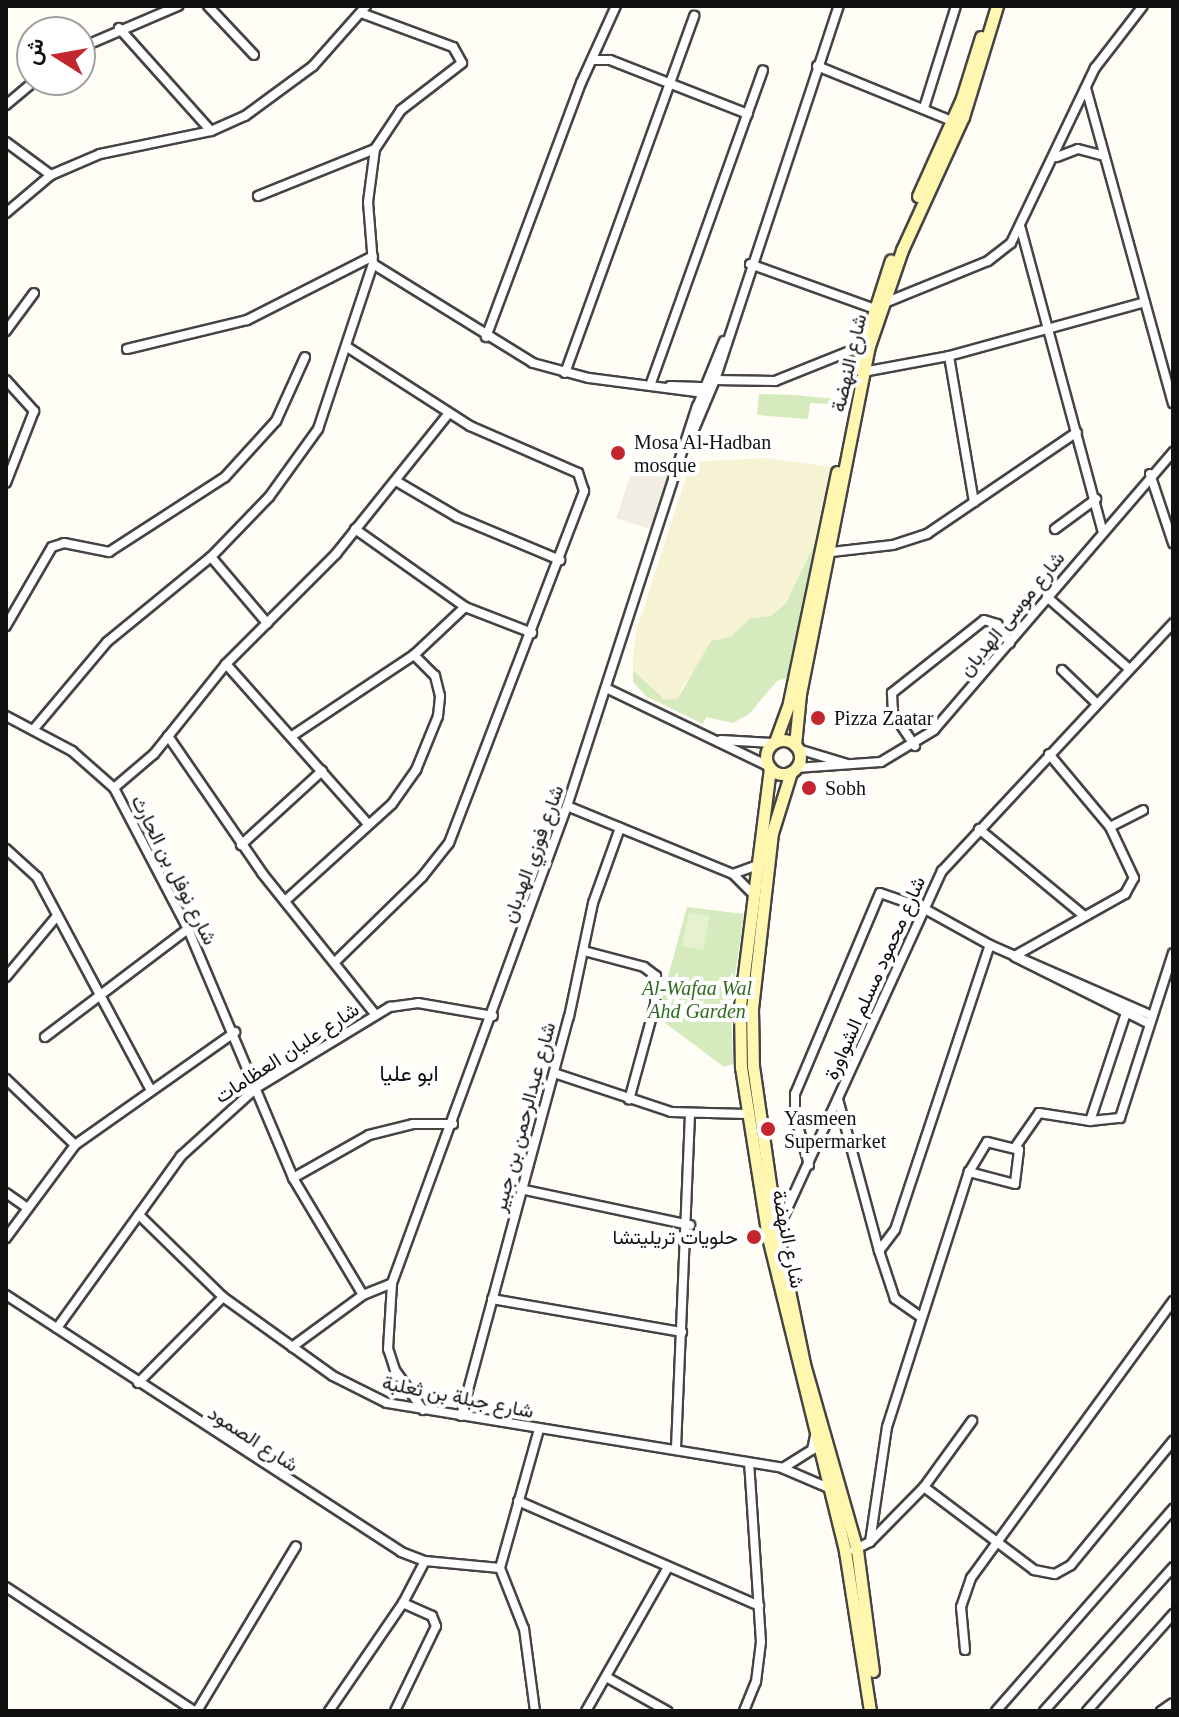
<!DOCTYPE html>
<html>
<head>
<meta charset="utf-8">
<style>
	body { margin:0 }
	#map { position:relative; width:1179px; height:1717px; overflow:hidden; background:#fffdf5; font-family:"Times New Roman",Vazirmatn,serif }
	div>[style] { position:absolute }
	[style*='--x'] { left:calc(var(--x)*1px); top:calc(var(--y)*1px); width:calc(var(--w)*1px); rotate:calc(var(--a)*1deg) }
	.farmland>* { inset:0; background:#f6f3d4 }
	.green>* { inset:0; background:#d5ebbd }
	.pitch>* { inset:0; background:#e6f2cf; transform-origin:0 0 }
	.plaza>* { inset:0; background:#f1ede2; transform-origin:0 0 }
	.roads { filter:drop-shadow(2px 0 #444) drop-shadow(-2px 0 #444) drop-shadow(0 2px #444) drop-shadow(0 -2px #444) }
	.street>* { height:8px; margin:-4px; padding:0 4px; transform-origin:4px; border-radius:4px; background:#fff }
	.secondary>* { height:11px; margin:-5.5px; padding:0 5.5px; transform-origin:5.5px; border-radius:5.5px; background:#fff6b0 }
	.secondary>.ring { margin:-5.5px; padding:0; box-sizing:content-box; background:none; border:11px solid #fff6b0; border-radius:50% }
	.dots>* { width:22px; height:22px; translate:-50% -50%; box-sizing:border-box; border:4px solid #fff; border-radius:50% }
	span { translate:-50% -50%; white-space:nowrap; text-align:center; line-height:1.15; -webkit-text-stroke:8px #fff; paint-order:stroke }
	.street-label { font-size:20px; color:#111 }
	.poi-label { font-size:20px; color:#111 }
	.left { translate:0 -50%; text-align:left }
	.right { translate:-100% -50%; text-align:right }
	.park-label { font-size:20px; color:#2f6b1f; font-style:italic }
	.neighbourhood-label { font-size:22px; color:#111 }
	.frame { position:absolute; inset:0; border:8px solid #111; pointer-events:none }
	.north { position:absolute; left:16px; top:16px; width:80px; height:80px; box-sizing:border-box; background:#fff; border:2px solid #a0a0a0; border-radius:50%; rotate:281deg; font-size:22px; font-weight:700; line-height:32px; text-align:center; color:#111 }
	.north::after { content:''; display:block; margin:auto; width:28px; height:36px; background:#c4262e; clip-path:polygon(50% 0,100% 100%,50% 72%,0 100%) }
</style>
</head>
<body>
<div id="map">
	<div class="farmland">
		<i style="clip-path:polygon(764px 458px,834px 467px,815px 543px,786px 603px,771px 616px,750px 618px,684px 684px,678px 698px,665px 700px,633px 670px,633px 657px,636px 632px,691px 462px)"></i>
	</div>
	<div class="green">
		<i style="clip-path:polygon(759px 394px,796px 395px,844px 400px,843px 405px,810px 403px,808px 419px,757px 415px)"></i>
		<i style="clip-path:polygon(815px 543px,787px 678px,777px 681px,749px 714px,733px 723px,706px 717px,703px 724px,646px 696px,633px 682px,633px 670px,665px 700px,678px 698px,711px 641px,731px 637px,750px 618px,771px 616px,786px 603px)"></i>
		<i style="clip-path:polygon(687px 907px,744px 914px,731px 1003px,733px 1064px,724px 1067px,657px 1017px)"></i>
	</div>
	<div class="pitch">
		<i style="left:689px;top:912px;width:21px;height:35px;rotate:11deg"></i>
	</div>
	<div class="plaza">
		<i style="left:634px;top:464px;width:41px;height:57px;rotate:18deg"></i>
	</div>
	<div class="roads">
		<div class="street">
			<i style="--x:208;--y:6;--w:67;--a:46.8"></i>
			<i style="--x:119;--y:28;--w:138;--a:48.2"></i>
			<i style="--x:80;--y:48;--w:107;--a:-23.2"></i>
			<i style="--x:595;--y:60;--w:15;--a:0"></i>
			<i style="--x:610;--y:60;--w:148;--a:21.4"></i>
			<i style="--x:817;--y:66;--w:146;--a:22.2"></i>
			<i style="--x:1086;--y:88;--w:327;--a:74.6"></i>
			<i style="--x:6;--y:105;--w:39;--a:-40"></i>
			<i style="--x:924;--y:108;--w:107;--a:-72.6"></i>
			<i style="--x:6;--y:142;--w:56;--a:36.3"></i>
			<i style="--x:1057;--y:157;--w:22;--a:-21"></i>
			<i style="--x:1078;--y:149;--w:27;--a:15"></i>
			<i style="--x:258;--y:196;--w:126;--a:-21.9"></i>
			<i style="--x:6;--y:213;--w:59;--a:-40.2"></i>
			<i style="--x:51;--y:175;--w:53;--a:-23.2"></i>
			<i style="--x:100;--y:154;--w:113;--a:-11.7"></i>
			<i style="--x:211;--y:131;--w:37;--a:-24"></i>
			<i style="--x:245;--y:116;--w:84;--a:-36.3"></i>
			<i style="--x:313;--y:66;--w:80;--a:-48.5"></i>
			<i style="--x:1021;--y:229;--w:312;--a:74.9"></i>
			<i style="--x:373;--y:264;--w:188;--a:31.7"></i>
			<i style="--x:533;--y:363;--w:58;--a:15"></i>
			<i style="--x:589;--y:378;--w:116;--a:7.4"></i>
			<i style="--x:750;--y:264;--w:130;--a:19.8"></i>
			<i style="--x:882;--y:304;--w:114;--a:-22.1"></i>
			<i style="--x:988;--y:261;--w:29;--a:-38"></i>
			<i style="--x:1011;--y:243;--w:194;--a:-64.4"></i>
			<i style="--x:1095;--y:68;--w:78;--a:-52.3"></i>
			<i style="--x:6;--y:331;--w:47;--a:-53.6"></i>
			<i style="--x:486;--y:337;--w:271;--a:-69.5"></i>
			<i style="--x:581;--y:83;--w:85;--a:-65.6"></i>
			<i style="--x:127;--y:349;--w:123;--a:-13.6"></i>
			<i style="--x:247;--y:320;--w:141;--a:-26.9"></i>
			<i style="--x:949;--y:356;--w:148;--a:80.3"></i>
			<i style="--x:863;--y:372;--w:87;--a:-10.5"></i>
			<i style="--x:949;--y:356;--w:203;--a:-15.4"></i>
			<i style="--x:565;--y:373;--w:380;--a:-70.1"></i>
			<i style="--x:6;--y:380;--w:42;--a:47.9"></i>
			<i style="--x:34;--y:411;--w:77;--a:111.3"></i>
			<i style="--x:715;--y:380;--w:60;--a:1"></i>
			<i style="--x:775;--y:381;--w:92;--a:-21.8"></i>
			<i style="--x:651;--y:383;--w:332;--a:-70.3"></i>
			<i style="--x:670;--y:386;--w:38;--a:2"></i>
			<i style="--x:693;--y:432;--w:56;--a:-67.1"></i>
			<i style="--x:715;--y:380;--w:394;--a:-71.7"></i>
			<i style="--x:1150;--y:474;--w:73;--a:71.6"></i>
			<i style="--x:396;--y:481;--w:71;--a:30.5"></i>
			<i style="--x:457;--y:517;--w:112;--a:22.7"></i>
			<i style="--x:355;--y:529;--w:135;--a:35.3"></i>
			<i style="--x:465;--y:607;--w:72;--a:21.2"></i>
			<i style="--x:1055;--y:529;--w:51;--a:-36.2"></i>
			<i style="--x:823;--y:553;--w:70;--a:-6.5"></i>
			<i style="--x:893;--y:545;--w:36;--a:-18"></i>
			<i style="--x:927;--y:534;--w:181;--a:-34.2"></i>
			<i style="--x:211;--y:557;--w:87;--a:49.7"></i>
			<i style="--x:1047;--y:597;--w:106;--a:41.2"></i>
			<i style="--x:6;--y:626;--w:91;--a:-59.8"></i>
			<i style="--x:52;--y:547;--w:13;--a:-18"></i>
			<i style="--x:64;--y:543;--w:46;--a:11.3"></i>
			<i style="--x:109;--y:552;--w:138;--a:-32.9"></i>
			<i style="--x:225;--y:477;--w:76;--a:-47.7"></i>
			<i style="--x:276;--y:421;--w:70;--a:-65.6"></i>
			<i style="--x:226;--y:664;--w:214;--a:48.4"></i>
			<i style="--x:1062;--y:670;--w:47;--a:44.1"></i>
			<i style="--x:608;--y:689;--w:178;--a:25.7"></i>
			<i style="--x:6;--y:716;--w:75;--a:27.9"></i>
			<i style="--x:72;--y:751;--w:56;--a:41.4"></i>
			<i style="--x:114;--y:788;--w:159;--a:62.3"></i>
			<i style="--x:188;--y:929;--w:270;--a:67.1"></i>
			<i style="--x:293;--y:1178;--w:136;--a:59.1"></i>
			<i style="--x:33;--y:730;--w:115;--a:-49.9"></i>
			<i style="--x:107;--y:642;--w:134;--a:-39.3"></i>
			<i style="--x:211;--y:557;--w:83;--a:-46"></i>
			<i style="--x:269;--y:497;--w:84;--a:-54.2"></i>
			<i style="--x:318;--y:429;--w:174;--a:-71.6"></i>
			<i style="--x:373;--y:264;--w:62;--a:-94.6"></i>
			<i style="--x:368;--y:202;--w:53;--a:-82.5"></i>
			<i style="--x:375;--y:149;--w:47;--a:-56.3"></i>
			<i style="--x:401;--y:110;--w:77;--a:-37.6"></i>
			<i style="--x:462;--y:63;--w:18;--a:-119"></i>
			<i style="--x:453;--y:47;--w:98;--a:-159.7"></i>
			<i style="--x:168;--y:736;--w:166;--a:55.5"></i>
			<i style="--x:262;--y:873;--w:181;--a:51.3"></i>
			<i style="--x:292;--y:736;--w:146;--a:-33.6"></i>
			<i style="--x:414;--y:655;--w:70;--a:-43.3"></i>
			<i style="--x:721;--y:740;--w:51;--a:3.4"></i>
			<i style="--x:915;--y:746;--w:40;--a:-124"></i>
			<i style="--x:893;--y:713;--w:20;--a:-93"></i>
			<i style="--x:892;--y:693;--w:117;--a:-38.4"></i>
			<i style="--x:984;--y:620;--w:14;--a:17"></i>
			<i style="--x:997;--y:624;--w:23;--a:56"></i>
			<i style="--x:798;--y:749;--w:51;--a:17"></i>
			<i style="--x:796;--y:768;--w:85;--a:-4"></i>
			<i style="--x:881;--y:762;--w:62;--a:-31.1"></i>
			<i style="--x:934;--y:730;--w:367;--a:-49.3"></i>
			<i style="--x:114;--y:788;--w:52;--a:-40.4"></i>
			<i style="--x:154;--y:754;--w:115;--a:-51.3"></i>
			<i style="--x:226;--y:664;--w:156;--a:-45"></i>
			<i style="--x:336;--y:554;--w:179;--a:-51.3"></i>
			<i style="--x:567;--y:806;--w:179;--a:22.3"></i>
			<i style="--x:733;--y:874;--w:30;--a:45"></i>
			<i style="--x:1110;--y:827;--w:37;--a:-27"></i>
			<i style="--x:979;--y:829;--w:136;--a:39.6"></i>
			<i style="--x:241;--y:845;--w:110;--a:-42.4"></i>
			<i style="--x:6;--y:849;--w:42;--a:42.1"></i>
			<i style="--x:37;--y:877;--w:240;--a:61.9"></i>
			<i style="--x:733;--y:874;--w:27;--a:-20"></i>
			<i style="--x:285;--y:901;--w:144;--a:-42.2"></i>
			<i style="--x:392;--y:804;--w:42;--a:-54.8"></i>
			<i style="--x:416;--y:770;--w:58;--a:-67.8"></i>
			<i style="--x:438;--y:716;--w:20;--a:-84"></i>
			<i style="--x:440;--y:696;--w:21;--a:-104"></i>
			<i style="--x:435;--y:676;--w:30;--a:-135"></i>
			<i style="--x:584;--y:951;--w:62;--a:14.9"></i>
			<i style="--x:644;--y:967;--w:15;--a:37"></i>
			<i style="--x:656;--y:976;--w:29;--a:92"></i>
			<i style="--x:655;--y:1005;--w:98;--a:105.3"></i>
			<i style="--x:1018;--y:954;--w:123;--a:-29.3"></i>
			<i style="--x:1125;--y:894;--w:18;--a:-61"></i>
			<i style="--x:1134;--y:878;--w:56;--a:-115.2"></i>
			<i style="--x:1110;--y:827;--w:95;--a:-129.9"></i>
			<i style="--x:1015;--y:957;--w:148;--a:26.4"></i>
			<i style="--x:336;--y:961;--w:120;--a:-44.3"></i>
			<i style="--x:422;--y:877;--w:43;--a:-51.5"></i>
			<i style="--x:449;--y:843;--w:377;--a:-69"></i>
			<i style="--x:584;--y:491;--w:19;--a:-108"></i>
			<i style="--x:578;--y:473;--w:118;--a:-156.5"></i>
			<i style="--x:470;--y:426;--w:146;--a:-147.3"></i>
			<i style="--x:6;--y:977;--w:80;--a:-50.1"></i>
			<i style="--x:45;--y:1037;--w:179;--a:-37.1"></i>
			<i style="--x:554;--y:1073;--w:123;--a:18.4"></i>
			<i style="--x:671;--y:1112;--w:76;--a:1.5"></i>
			<i style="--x:6;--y:1079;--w:95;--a:43.7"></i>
			<i style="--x:838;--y:1099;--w:157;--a:74.9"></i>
			<i style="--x:1090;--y:1121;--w:114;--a:-71.6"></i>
			<i style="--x:1016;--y:1146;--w:40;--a:-55.1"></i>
			<i style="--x:1039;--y:1113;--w:52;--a:8.9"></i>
			<i style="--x:1090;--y:1121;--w:30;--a:-6"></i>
			<i style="--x:1120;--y:1118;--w:173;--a:-72.2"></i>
			<i style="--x:809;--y:1165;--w:52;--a:-105.6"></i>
			<i style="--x:795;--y:1115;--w:21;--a:-90"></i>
			<i style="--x:795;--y:1094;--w:218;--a:-67.1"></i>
			<i style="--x:880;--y:893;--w:46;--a:19.2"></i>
			<i style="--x:923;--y:908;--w:77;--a:28.9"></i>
			<i style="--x:990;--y:945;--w:175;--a:23.6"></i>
			<i style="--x:293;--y:1178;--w:87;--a:-29.5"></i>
			<i style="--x:369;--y:1135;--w:45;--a:-14"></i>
			<i style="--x:413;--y:1124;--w:40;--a:0"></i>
			<i style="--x:520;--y:1189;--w:174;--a:12"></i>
			<i style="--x:6;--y:1193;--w:24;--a:35"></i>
			<i style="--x:139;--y:1215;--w:117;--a:44.3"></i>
			<i style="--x:223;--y:1297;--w:135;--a:35.7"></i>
			<i style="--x:333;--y:1376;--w:60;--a:26.6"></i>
			<i style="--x:387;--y:1403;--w:400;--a:9.3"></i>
			<i style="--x:782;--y:1468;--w:53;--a:23.2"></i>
			<i style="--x:777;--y:1231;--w:396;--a:-65.4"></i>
			<i style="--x:942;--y:871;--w:339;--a:-47"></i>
			<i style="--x:6;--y:1238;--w:116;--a:-53.4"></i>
			<i style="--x:75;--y:1145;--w:196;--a:-35.2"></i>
			<i style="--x:6;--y:1295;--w:471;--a:33"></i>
			<i style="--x:401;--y:1552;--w:26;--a:21"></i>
			<i style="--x:425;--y:1561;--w:75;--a:5.3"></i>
			<i style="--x:492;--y:1299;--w:193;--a:9.9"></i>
			<i style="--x:921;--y:1317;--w:32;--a:-145"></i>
			<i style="--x:895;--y:1299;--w:51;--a:-108.4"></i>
			<i style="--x:879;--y:1251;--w:26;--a:-53"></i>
			<i style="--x:895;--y:1230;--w:300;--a:-71.6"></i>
			<i style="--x:57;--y:1328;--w:212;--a:-54.2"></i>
			<i style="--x:181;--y:1156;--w:101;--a:-42.2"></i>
			<i style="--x:256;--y:1088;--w:157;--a:-31.2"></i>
			<i style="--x:390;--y:1007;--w:28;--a:-8"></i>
			<i style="--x:418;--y:1003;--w:76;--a:9.8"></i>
			<i style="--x:292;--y:1347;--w:88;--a:-36.2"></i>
			<i style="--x:363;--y:1295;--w:31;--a:-22"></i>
			<i style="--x:138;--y:1383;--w:121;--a:-45.3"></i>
			<i style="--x:423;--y:1410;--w:49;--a:-125"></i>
			<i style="--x:395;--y:1370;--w:22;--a:-108"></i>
			<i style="--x:388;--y:1349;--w:66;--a:-86.5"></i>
			<i style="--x:392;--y:1283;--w:508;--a:-69.85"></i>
			<i style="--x:567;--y:806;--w:420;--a:-72"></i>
			<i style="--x:697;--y:407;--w:71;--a:-67.8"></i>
			<i style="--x:461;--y:1416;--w:413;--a:-74.9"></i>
			<i style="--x:569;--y:1017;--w:116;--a:-78.1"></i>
			<i style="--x:593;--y:903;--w:80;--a:-70.2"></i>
			<i style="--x:676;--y:1448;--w:332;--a:-87.6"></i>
			<i style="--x:783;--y:1468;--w:34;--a:-32"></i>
			<i style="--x:812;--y:1450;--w:14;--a:-78"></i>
			<i style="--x:924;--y:1487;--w:82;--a:-54"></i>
			<i style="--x:518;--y:1501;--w:263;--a:23.5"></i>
			<i style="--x:870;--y:1542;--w:116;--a:-81.6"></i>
			<i style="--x:887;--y:1427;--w:268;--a:-72.2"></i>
			<i style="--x:969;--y:1172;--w:35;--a:-59"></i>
			<i style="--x:987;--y:1142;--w:33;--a:14"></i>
			<i style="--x:1019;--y:1150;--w:34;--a:97"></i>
			<i style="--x:1015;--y:1184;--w:48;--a:-165.4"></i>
			<i style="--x:854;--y:1550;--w:18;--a:-27"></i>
			<i style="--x:870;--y:1542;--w:77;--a:-45.5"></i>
			<i style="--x:924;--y:1487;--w:138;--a:37"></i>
			<i style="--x:1034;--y:1570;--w:21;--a:11"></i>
			<i style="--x:1055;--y:1574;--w:18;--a:-29"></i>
			<i style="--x:1071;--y:1565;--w:161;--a:-50.6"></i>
			<i style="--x:6;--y:1587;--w:225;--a:33.4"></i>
			<i style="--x:965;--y:1650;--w:43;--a:-95.3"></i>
			<i style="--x:961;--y:1607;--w:31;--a:-71"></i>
			<i style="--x:971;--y:1578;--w:343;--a:-53.9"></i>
			<i style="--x:608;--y:1678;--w:68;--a:29.2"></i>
			<i style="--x:197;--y:1711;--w:192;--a:-59"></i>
			<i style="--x:329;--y:1711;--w:131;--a:-55.6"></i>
			<i style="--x:403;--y:1603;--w:47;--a:-62.4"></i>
			<i style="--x:395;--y:1711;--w:94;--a:-64.2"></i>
			<i style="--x:436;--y:1626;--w:11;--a:-112"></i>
			<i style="--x:432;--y:1616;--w:32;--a:-156"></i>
			<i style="--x:535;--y:1711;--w:83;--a:-97.6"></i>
			<i style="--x:524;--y:1629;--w:66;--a:-111.5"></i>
			<i style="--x:500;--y:1568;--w:144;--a:-74.3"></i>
			<i style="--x:586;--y:1711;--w:166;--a:-60.3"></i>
			<i style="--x:744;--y:1711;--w:31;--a:-68"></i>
			<i style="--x:756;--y:1682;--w:40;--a:-82.9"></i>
			<i style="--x:761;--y:1642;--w:179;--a:-93.8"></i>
			<i style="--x:996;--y:1711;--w:269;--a:-48.8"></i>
			<i style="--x:1044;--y:1711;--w:193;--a:-48.1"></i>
			<i style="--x:1087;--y:1711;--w:130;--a:-48.4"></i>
			<i style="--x:1161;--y:1711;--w:14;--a:-34"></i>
		</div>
		<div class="secondary">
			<i style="--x:918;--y:196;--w:107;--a:-65.8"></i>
			<i style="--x:962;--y:98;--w:64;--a:-72.7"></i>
			<i style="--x:856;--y:369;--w:114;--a:-72.2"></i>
			<i class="ring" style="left:766px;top:740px;width:23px;height:23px"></i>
			<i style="--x:775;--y:742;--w:37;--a:-70"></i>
			<i style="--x:788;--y:707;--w:240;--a:-78.2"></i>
			<i style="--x:795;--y:745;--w:51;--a:-84.4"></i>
			<i style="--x:800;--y:694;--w:355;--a:-78.8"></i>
			<i style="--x:869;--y:346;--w:102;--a:-71"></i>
			<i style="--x:902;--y:250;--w:146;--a:-65.4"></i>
			<i style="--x:963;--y:117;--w:116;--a:-73"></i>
			<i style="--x:770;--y:768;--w:240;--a:97.2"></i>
			<i style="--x:740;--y:1006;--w:61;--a:89.1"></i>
			<i style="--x:741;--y:1067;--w:172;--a:81"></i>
			<i style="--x:768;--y:1237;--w:323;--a:76.2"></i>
			<i style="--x:845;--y:1551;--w:162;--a:81.1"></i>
			<i style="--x:791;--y:772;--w:64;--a:107.3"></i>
			<i style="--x:772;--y:833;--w:177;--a:96.5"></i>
			<i style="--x:752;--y:1009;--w:57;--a:89"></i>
			<i style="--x:753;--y:1066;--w:168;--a:81.8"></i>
			<i style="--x:777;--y:1232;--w:135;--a:78.4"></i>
			<i style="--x:804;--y:1364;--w:193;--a:74.1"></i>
			<i style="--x:857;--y:1550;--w:122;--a:82.5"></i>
		</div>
	</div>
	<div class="dots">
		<i style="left:618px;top:453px;background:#c4262e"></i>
		<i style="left:818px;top:718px;background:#c4262e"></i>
		<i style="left:809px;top:788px;background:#c4262e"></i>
		<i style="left:768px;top:1129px;background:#c4262e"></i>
		<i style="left:754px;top:1237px;background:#c4262e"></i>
	</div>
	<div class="street-label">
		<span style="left:849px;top:363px;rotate:-77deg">شارع النهضة</span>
		<span style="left:1012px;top:614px;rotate:-51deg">شارع موسى الهدبان</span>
		<span style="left:533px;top:854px;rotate:-70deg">شارع فوزي الهدبان</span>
		<span style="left:174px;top:870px;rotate:63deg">شارع نوفل بن الحارث</span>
		<span style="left:875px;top:978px;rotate:-66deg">شارع محمود مسلم الشواورة</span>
		<span style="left:287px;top:1053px;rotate:-33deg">شارع عليان العظامات</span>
		<span style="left:524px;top:1117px;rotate:-75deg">شارع عبدالرحمن بن جبير</span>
		<span style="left:788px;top:1239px;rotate:79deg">شارع النهضة</span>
		<span style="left:458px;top:1397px;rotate:11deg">شارع جبلة بن ثعلبة</span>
		<span style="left:253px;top:1439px;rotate:33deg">شارع الصمود</span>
	</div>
	<div class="poi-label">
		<span class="left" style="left:634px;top:454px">Mosa Al-Hadban<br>mosque</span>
		<span class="left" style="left:834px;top:718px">Pizza Zaatar</span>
		<span class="left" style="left:825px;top:788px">Sobh</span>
		<span class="left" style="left:784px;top:1130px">Yasmeen<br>Supermarket</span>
		<span class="right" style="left:738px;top:1237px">حلويات تريليتشا</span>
	</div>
	<div class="park-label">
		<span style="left:697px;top:1000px">Al-Wafaa Wal<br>Ahd Garden</span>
	</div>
	<div class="neighbourhood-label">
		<span style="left:409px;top:1074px">ابو عليا</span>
	</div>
	<div class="frame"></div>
	<div class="north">ش</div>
</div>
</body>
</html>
